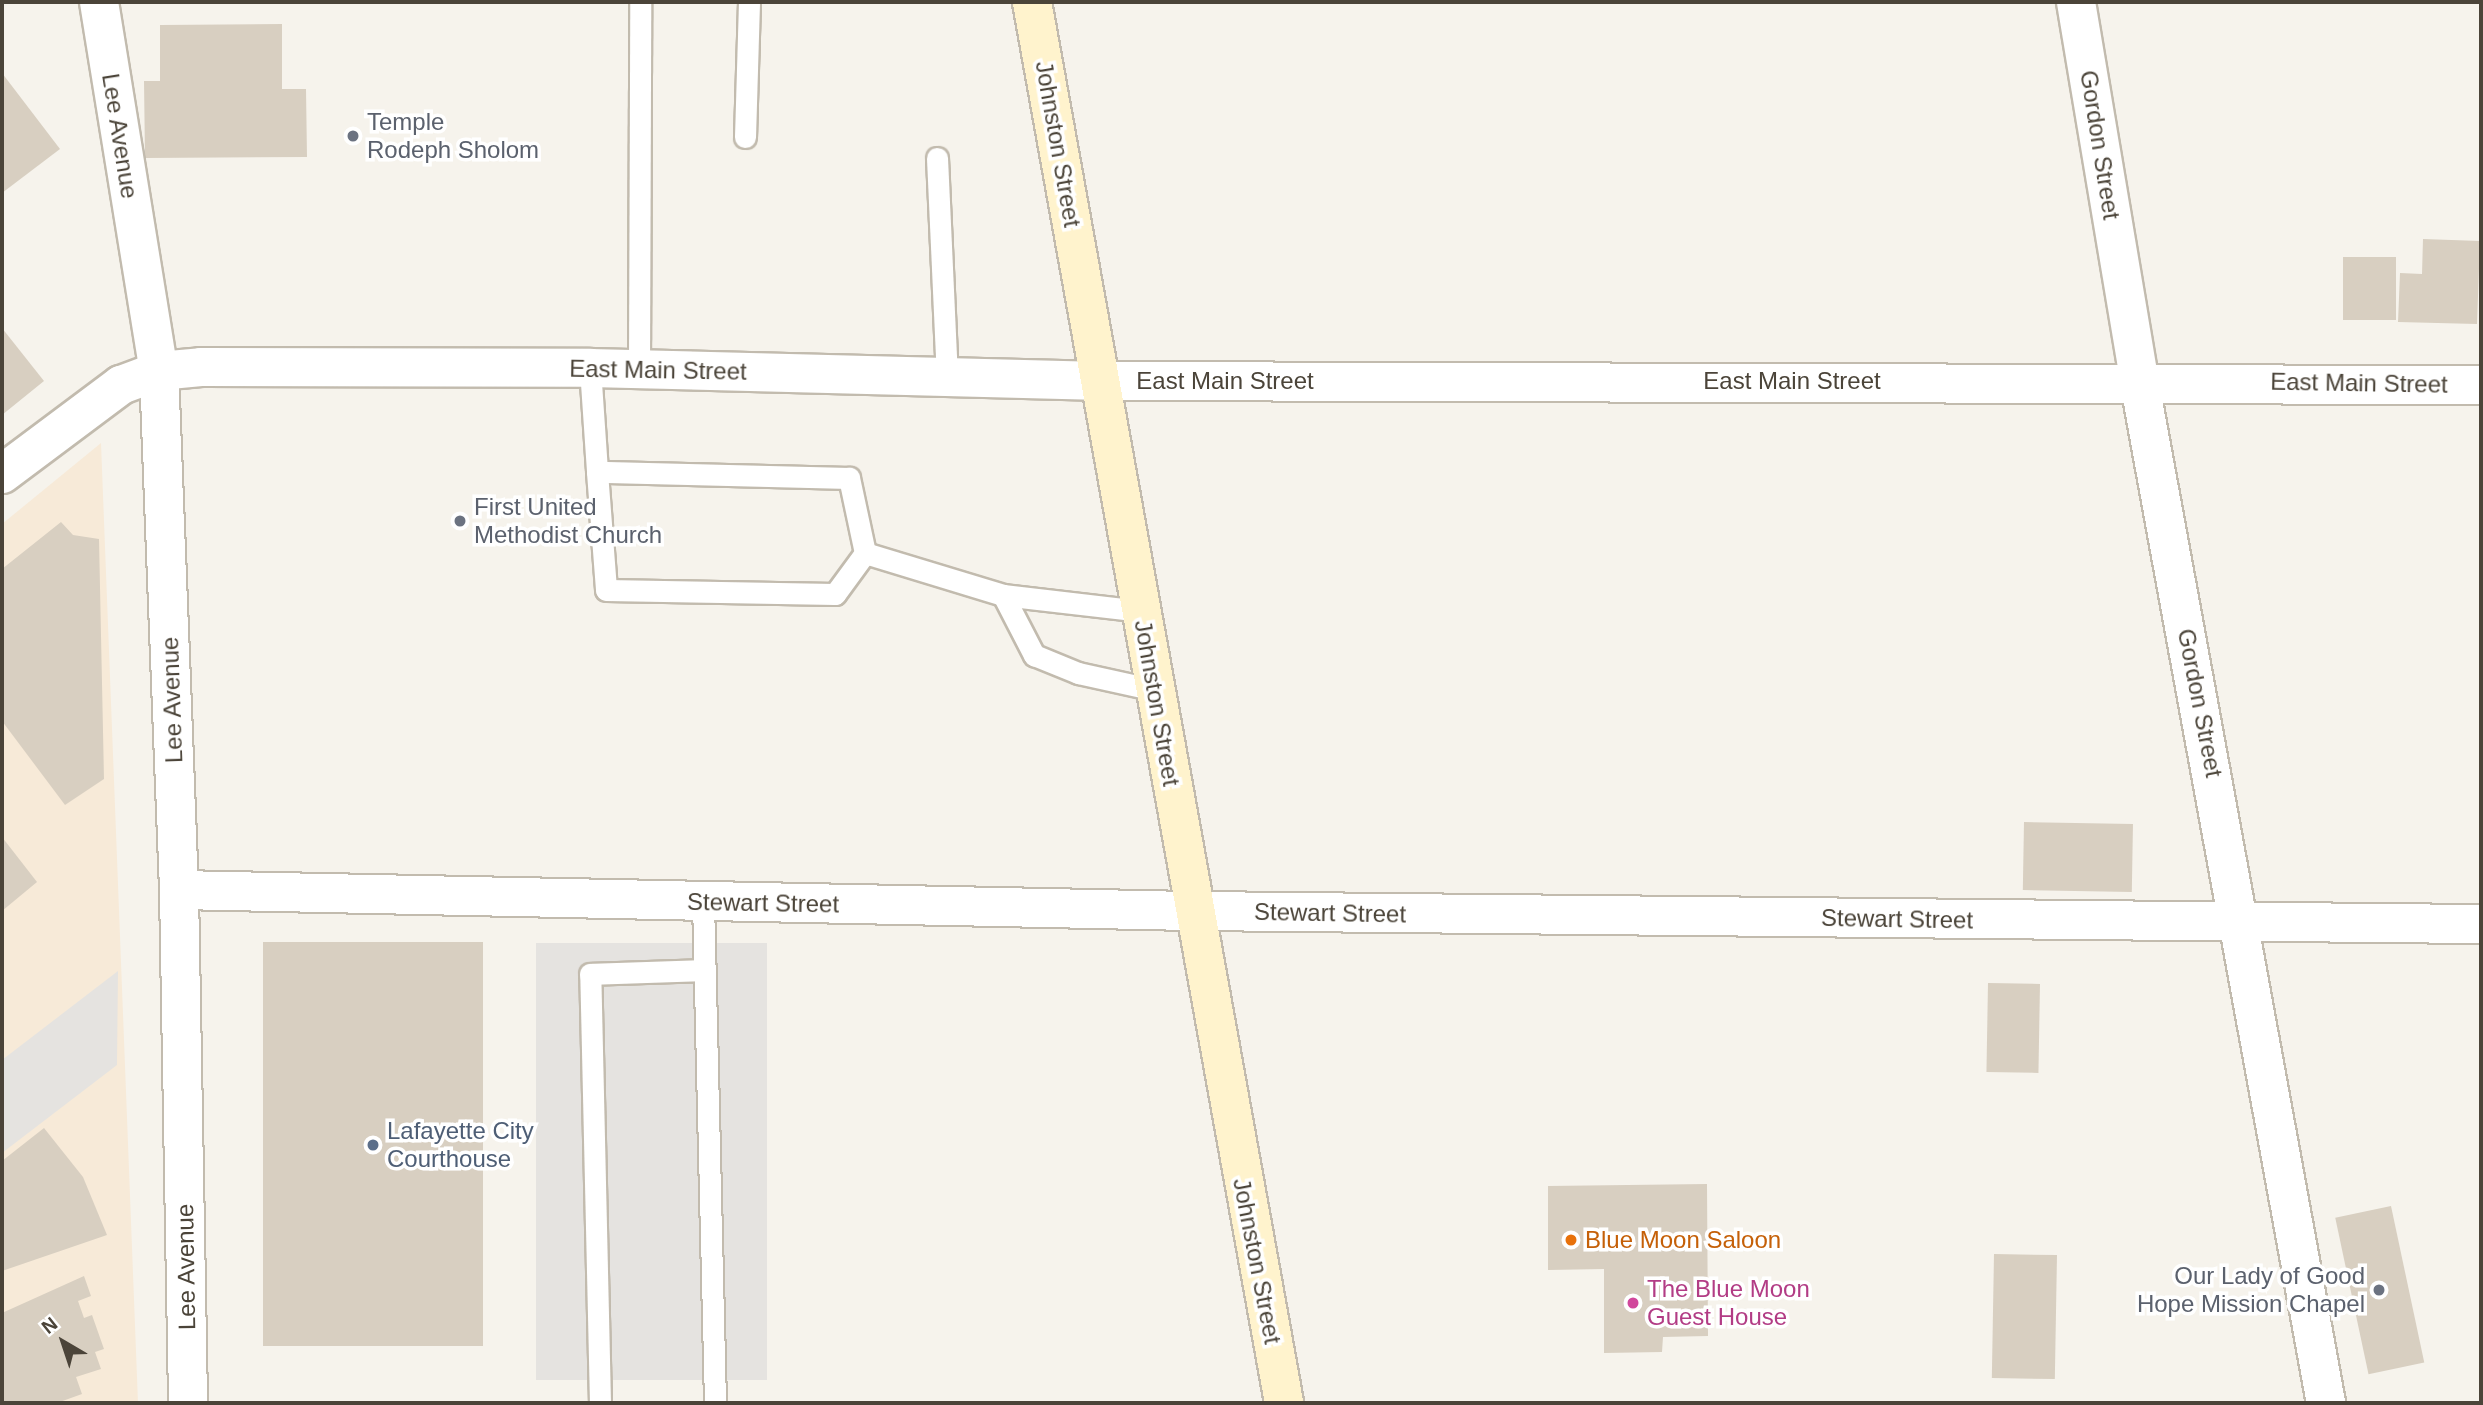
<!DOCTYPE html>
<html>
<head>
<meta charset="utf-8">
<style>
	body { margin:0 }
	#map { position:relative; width:2483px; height:1405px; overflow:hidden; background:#f6f3ec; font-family:Helvetica,sans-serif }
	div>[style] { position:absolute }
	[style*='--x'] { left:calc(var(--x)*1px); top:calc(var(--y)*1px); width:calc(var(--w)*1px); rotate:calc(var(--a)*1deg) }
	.commercial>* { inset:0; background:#f7ead8 }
	.parking>* { inset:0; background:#e5e3e0; transform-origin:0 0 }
	.building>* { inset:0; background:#d8cfc1; transform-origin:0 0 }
	.roads { filter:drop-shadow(2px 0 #c2bbae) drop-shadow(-2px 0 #c2bbae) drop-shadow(0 2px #c2bbae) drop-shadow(0 -2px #c2bbae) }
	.lane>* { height:21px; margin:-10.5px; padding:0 10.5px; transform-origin:10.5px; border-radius:10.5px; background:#fff }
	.street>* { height:38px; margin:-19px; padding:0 19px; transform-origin:19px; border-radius:19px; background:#fff }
	.secondary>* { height:38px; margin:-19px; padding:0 19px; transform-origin:19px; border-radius:19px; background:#fff3cd }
	.dots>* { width:19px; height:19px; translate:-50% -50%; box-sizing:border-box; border:4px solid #fff; border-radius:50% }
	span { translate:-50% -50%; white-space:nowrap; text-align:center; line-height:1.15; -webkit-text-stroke:7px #fff; paint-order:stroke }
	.worship-label { font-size:24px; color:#5b616d }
	.left { translate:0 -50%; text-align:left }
	.right { translate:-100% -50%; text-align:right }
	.street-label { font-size:24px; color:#4b4439 }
	.service-label { font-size:24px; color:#4e5e75 }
	.food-label { font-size:24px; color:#c56008 }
	.hotel-label { font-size:24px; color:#b23c85 }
	.frame { position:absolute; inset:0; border:4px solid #4b4439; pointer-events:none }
	.north { position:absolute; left:28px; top:1307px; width:70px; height:70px; -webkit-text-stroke:5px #fff; paint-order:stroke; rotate:321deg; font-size:19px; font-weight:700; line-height:28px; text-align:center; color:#4b4439 }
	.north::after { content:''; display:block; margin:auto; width:24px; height:32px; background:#4b4439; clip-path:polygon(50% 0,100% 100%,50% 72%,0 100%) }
</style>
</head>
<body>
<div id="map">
	<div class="commercial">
		<i style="clip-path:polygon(101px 443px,138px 1403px,2px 1403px,2px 524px)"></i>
	</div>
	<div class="parking">
		<i style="left:767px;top:943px;width:437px;height:231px;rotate:90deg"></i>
		<i style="clip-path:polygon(118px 971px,117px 1065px,2px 1153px,2px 1060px)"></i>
	</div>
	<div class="building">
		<i style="clip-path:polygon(282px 24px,282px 89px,306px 89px,307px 157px,145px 158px,144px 81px,160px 81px,160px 25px)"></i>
		<i style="clip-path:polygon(2px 73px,60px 149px,2px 193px)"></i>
		<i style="clip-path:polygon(2423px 239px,2480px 241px,2477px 324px,2398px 322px,2400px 273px,2422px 274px)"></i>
		<i style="left:2343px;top:257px;width:53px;height:63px"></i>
		<i style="clip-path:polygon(2px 328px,44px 381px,2px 415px)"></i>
		<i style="clip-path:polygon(61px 522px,73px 535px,99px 539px,104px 779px,65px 805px,2px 721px,2px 569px)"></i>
		<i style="left:2024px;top:822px;width:109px;height:68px;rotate:1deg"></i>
		<i style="clip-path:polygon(2px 837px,37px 882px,2px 911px)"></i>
		<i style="left:483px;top:942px;width:404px;height:220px;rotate:90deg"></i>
		<i style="left:1988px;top:983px;width:52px;height:89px;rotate:1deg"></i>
		<i style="clip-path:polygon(44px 1128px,83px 1177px,107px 1235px,2px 1271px,2px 1161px)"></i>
		<i style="clip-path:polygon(1707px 1184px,1708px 1336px,1663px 1337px,1662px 1352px,1604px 1353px,1604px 1269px,1548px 1270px,1548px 1186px)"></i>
		<i style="left:2391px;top:1206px;width:160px;height:57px;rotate:78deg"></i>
		<i style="left:1994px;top:1254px;width:63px;height:124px;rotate:1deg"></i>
		<i style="clip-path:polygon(84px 1276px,91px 1296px,78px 1301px,84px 1318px,92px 1315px,104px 1349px,95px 1352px,101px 1369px,76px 1377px,82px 1394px,57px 1403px,2px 1403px,2px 1313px)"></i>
	</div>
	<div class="roads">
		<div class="lane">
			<i style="--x:745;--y:137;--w:135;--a:-88.3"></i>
			<i style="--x:937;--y:158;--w:220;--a:87.4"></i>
			<i style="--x:590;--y:368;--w:104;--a:86.1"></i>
			<i style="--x:597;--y:472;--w:118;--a:85.6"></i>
			<i style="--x:606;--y:590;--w:229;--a:1"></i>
			<i style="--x:835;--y:594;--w:51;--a:-53.8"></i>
			<i style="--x:865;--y:553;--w:77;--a:-102"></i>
			<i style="--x:849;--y:478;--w:252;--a:-178.6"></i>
			<i style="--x:639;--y:369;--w:367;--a:-89.8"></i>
			<i style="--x:865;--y:553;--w:144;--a:16.9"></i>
			<i style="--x:1003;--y:595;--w:140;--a:6.6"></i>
			<i style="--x:1003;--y:595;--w:68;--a:62.7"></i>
			<i style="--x:1034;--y:655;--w:48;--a:22.2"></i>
			<i style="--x:1078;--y:673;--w:79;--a:12.4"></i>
			<i style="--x:703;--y:901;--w:502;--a:88.63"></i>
			<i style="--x:600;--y:1403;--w:429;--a:-91.3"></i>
			<i style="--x:590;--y:974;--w:113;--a:-2"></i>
		</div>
		<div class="street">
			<i style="--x:99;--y:2;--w:374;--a:80.8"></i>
			<i style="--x:159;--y:371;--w:519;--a:87.79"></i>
			<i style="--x:179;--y:890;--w:513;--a:88.99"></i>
			<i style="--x:2076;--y:2;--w:383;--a:80.5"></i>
			<i style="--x:2139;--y:380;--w:1040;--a:79.64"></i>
			<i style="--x:2;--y:474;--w:149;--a:-36.8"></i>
			<i style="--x:121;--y:385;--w:40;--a:-20.2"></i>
			<i style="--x:159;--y:371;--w:42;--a:-5.4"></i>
			<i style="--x:201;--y:367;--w:389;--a:0.1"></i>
			<i style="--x:590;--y:368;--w:512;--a:1.45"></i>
			<i style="--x:1102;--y:381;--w:1379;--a:0.17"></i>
			<i style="--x:179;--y:890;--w:1015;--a:1.19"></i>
			<i style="--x:1194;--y:911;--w:1287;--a:0.58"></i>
		</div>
		<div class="secondary">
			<i style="--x:1032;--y:2;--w:1423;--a:79.8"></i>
		</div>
	</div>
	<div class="dots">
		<i style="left:353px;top:136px;background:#6b7280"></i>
		<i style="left:460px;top:521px;background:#6b7280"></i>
		<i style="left:373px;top:1145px;background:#5c6f8a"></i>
		<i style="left:1571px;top:1240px;background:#e8710a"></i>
		<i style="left:2379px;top:1290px;background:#6b7280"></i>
		<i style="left:1633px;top:1303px;background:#d1479c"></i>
	</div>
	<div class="worship-label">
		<span class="left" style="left:367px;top:136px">Temple<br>Rodeph Sholom</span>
		<span class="left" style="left:474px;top:521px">First United<br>Methodist Church</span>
		<span class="right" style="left:2365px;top:1290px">Our Lady of Good<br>Hope Mission Chapel</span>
	</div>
	<div class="street-label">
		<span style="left:120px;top:136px;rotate:81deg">Lee Avenue</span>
		<span style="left:1058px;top:144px;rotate:80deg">Johnston Street</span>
		<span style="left:2100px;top:145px;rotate:81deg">Gordon Street</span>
		<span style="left:658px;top:370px;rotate:1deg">East Main Street</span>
		<span style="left:1225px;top:381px">East Main Street</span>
		<span style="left:1792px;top:381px">East Main Street</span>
		<span style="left:2359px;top:383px;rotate:1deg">East Main Street</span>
		<span style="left:172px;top:700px;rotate:-92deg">Lee Avenue</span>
		<span style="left:1157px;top:703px;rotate:80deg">Johnston Street</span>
		<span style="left:2200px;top:703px;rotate:79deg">Gordon Street</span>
		<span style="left:763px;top:903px;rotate:1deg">Stewart Street</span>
		<span style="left:1330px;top:913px;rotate:1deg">Stewart Street</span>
		<span style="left:1897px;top:919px;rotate:1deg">Stewart Street</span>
		<span style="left:1257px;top:1261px;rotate:79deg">Johnston Street</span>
		<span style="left:186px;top:1267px;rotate:-91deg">Lee Avenue</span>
	</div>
	<div class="service-label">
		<span class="left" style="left:387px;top:1145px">Lafayette City<br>Courthouse</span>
	</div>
	<div class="food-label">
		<span class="left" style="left:1585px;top:1240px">Blue Moon Saloon</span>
	</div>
	<div class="hotel-label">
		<span class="left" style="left:1647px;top:1303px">The Blue Moon<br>Guest House</span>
	</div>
	<div class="frame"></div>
	<div class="north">N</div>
</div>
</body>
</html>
